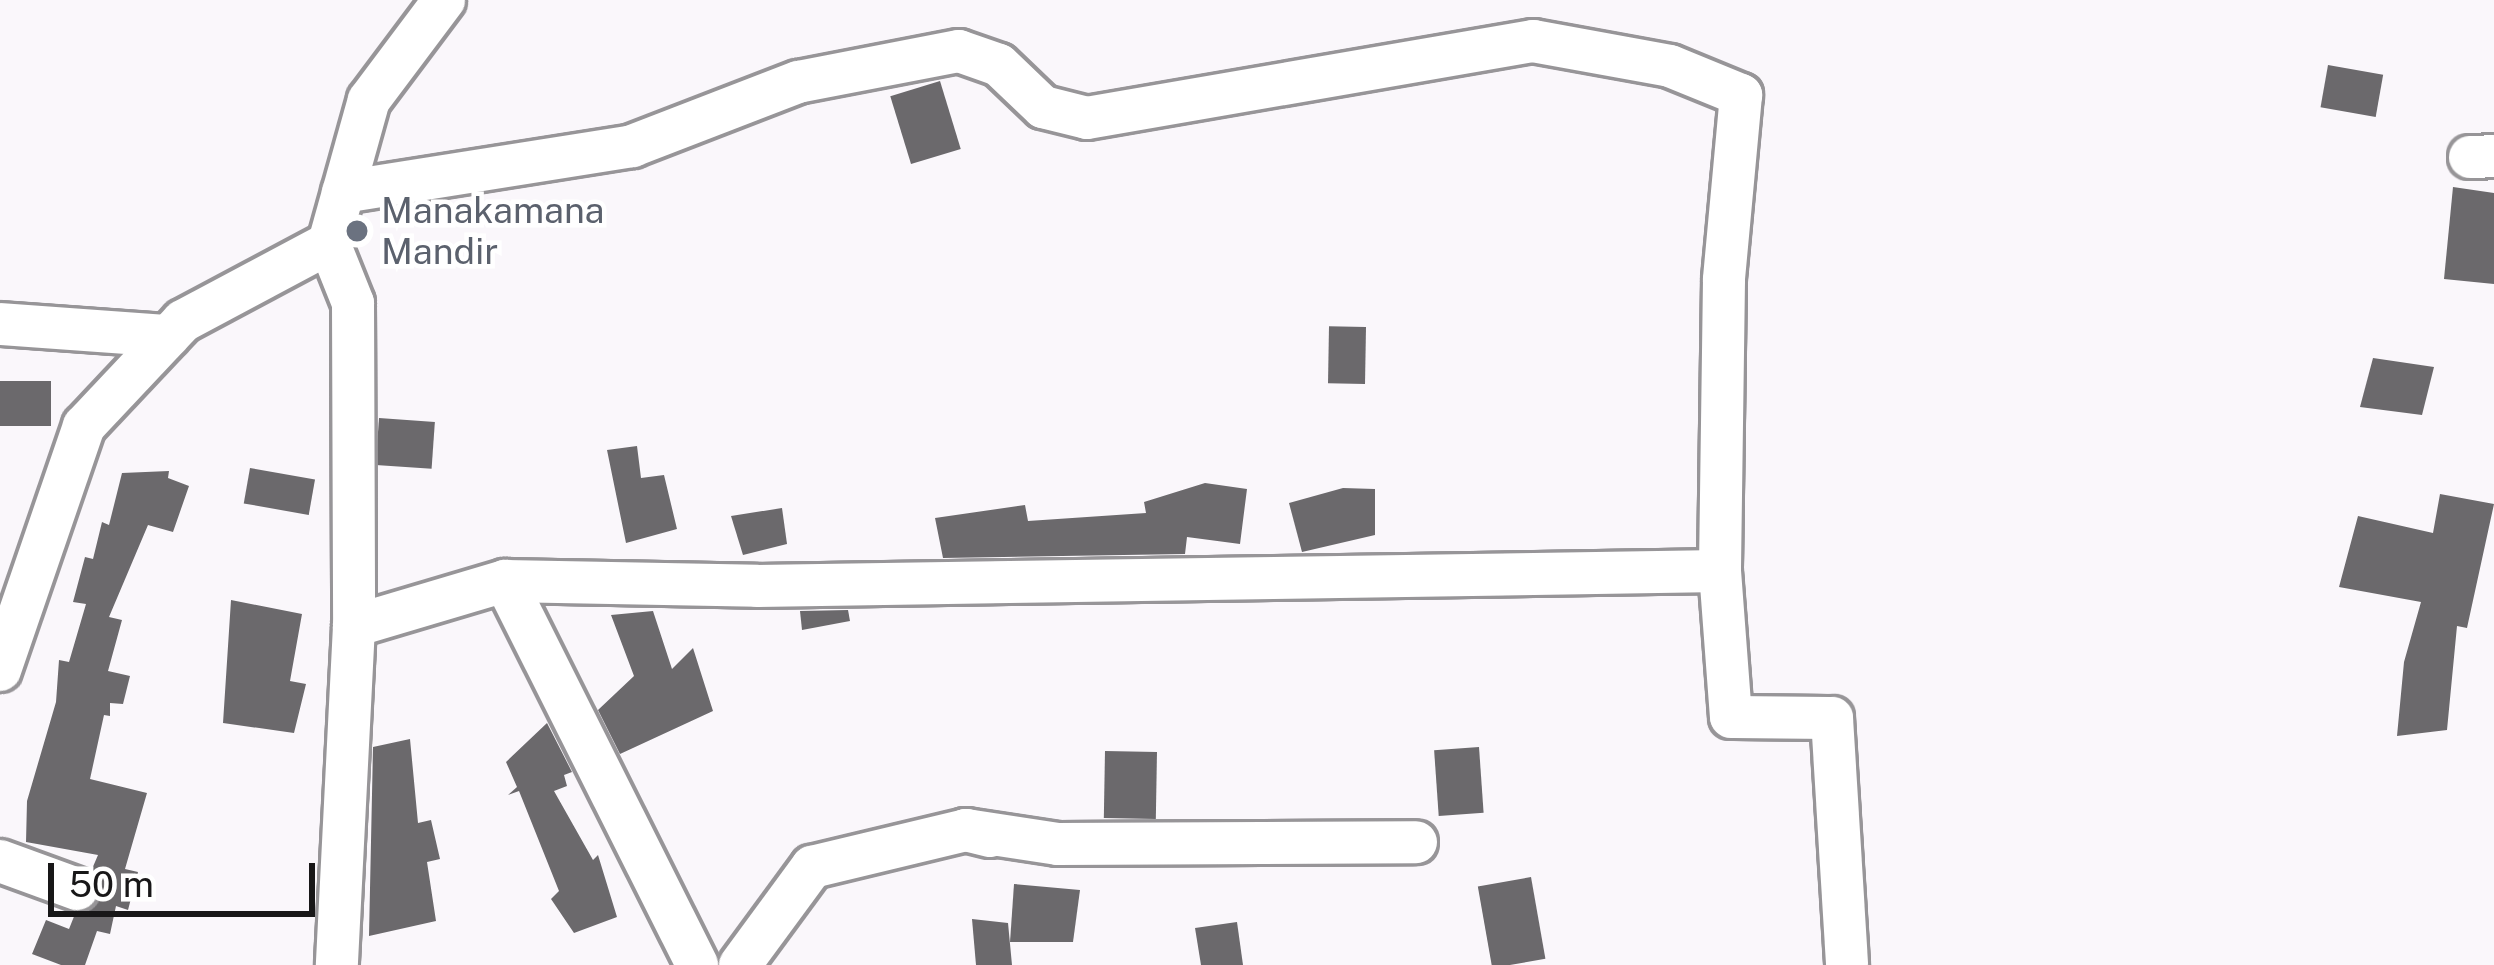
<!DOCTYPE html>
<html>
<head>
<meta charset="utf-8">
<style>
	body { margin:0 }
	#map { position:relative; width:2494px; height:965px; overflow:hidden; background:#faf7fb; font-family:"Public Sans",sans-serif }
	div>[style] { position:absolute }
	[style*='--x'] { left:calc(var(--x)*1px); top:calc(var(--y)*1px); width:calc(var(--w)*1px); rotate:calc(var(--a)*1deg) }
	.building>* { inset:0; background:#6b696c; transform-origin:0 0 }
	.roads { filter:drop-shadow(3px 0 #979598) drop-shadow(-3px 0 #979598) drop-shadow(0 3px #979598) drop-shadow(0 -3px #979598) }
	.minor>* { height:42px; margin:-21px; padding:0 21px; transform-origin:21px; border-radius:21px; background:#fff }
	.dots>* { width:33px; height:33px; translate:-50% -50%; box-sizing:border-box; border:6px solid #fff; border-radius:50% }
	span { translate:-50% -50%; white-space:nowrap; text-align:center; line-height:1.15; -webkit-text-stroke:9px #fff; paint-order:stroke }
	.worship-label { font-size:36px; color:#5b616d }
	.left { translate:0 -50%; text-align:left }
	.scale { position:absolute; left:48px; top:863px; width:267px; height:54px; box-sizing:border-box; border:6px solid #181718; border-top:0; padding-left:15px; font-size:36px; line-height:42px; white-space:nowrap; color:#181718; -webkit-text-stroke:9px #fff; paint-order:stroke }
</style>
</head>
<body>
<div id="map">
	<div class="building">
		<i style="left:2328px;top:65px;width:56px;height:43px;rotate:10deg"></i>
		<i style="left:940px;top:81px;width:71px;height:52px;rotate:73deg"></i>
		<i style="clip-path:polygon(2453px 187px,2494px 193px,2494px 284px,2444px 279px)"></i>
		<i style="left:1366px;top:327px;width:57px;height:37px;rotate:91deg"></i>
		<i style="clip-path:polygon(2373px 358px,2434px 367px,2422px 415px,2360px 407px)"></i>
		<i style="left:0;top:381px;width:51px;height:45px"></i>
		<i style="left:379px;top:418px;width:56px;height:47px;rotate:4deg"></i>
		<i style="clip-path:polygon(637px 446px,641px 478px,664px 475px,677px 529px,626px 543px,607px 450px)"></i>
		<i style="left:250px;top:468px;width:66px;height:36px;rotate:10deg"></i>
		<i style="clip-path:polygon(169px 471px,168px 478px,189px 486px,173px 532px,148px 525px,109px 617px,122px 620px,108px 671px,130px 676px,123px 704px,110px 703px,110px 716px,104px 715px,90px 779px,147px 793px,125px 869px,138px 872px,128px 910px,116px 906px,110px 934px,97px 931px,85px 965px,61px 965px,32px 954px,46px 920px,69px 929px,75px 914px,100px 899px,92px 869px,98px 855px,26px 842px,27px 801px,56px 702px,59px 660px,69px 662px,86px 604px,73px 602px,85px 557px,93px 559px,102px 522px,109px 525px,122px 473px)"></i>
		<i style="clip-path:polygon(1205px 483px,1247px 489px,1240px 544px,1187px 537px,1185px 554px,943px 558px,935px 518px,1025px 505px,1028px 521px,1146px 513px,1144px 502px)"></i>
		<i style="clip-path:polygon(1343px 488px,1375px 489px,1375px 535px,1302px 552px,1289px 503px)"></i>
		<i style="clip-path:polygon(2440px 494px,2494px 504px,2467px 628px,2457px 626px,2447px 730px,2397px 736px,2404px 662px,2421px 602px,2339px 587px,2358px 516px,2433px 533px)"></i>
		<i style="clip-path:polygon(782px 508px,787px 544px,743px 555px,731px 516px)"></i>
		<i style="clip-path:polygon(231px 600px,302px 614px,290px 681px,306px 684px,294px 733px,223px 723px)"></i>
		<i style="clip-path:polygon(848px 610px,850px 621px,802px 630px,800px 611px)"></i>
		<i style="clip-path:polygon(653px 611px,672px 669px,693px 648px,713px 711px,620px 754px,598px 710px,634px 676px,611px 615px)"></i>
		<i style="clip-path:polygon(547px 723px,572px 772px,564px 775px,567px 786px,554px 791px,593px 860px,598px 855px,617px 917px,574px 933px,551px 899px,559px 891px,519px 791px,508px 795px,517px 787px,506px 762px)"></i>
		<i style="clip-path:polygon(410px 739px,418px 823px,431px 820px,440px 859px,427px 862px,436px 921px,369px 936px,373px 747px)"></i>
		<i style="left:1479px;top:747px;width:66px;height:45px;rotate:86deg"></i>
		<i style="left:1105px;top:751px;width:52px;height:67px;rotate:1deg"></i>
		<i style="left:1531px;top:877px;width:83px;height:54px;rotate:80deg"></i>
		<i style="clip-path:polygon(1014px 884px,1080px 890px,1073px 942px,1010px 942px)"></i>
		<i style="clip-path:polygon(972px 919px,1008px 923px,1012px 965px,976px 965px)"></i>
		<i style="clip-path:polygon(1237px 922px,1243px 965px,1201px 965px,1195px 928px)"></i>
	</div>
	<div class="roads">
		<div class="minor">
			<i style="--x:2470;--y:157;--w:24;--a:-2"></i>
			<i style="--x:343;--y:192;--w:293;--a:-9"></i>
			<i style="--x:632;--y:146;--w:178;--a:-21.1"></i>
			<i style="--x:798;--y:82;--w:164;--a:-10.9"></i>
			<i style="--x:959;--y:51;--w:42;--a:19.3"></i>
			<i style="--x:999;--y:65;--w:61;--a:43.7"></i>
			<i style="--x:1043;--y:107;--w:45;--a:14"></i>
			<i style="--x:1087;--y:118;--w:453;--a:-9.8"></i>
			<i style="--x:1533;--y:41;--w:139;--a:10.3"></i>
			<i style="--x:1670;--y:66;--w:77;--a:22.2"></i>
			<i style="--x:1741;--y:95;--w:186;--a:95.3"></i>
			<i style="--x:1724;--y:280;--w:291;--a:90.8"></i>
			<i style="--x:1720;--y:571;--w:146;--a:85.7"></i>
			<i style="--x:1731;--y:717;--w:101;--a:0.6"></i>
			<i style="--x:1832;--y:718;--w:247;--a:86.5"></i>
			<i style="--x:329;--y:243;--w:65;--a:68.2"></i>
			<i style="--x:353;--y:303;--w:323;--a:89.8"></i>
			<i style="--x:354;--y:626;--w:339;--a:92.9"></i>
			<i style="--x:0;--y:324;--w:169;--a:4.1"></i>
			<i style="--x:505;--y:581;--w:252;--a:1.1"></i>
			<i style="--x:757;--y:586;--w:963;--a:-0.89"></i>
			<i style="--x:354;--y:626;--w:158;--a:-16.6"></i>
			<i style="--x:505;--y:581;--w:429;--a:63.4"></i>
			<i style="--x:0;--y:670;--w:258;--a:-71"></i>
			<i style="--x:84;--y:426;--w:144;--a:-46.7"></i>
			<i style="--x:183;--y:321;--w:166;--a:-28.1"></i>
			<i style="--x:329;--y:243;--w:148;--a:-74.4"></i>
			<i style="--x:369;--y:100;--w:125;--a:-53.1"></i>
			<i style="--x:966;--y:830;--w:93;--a:8.7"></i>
			<i style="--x:1058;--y:844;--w:358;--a:-0.3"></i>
			<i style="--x:0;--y:861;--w:82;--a:20"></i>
			<i style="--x:740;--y:965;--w:122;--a:-53.7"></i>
			<i style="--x:812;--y:867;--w:158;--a:-13.5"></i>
			<i style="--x:966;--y:830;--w:25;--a:14"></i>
		</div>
	</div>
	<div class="dots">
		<i style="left:357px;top:231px;background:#6b7280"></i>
	</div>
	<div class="worship-label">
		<span class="left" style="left:381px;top:231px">Manakamana<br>Mandir</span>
	</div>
	<div class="scale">50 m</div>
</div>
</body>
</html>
